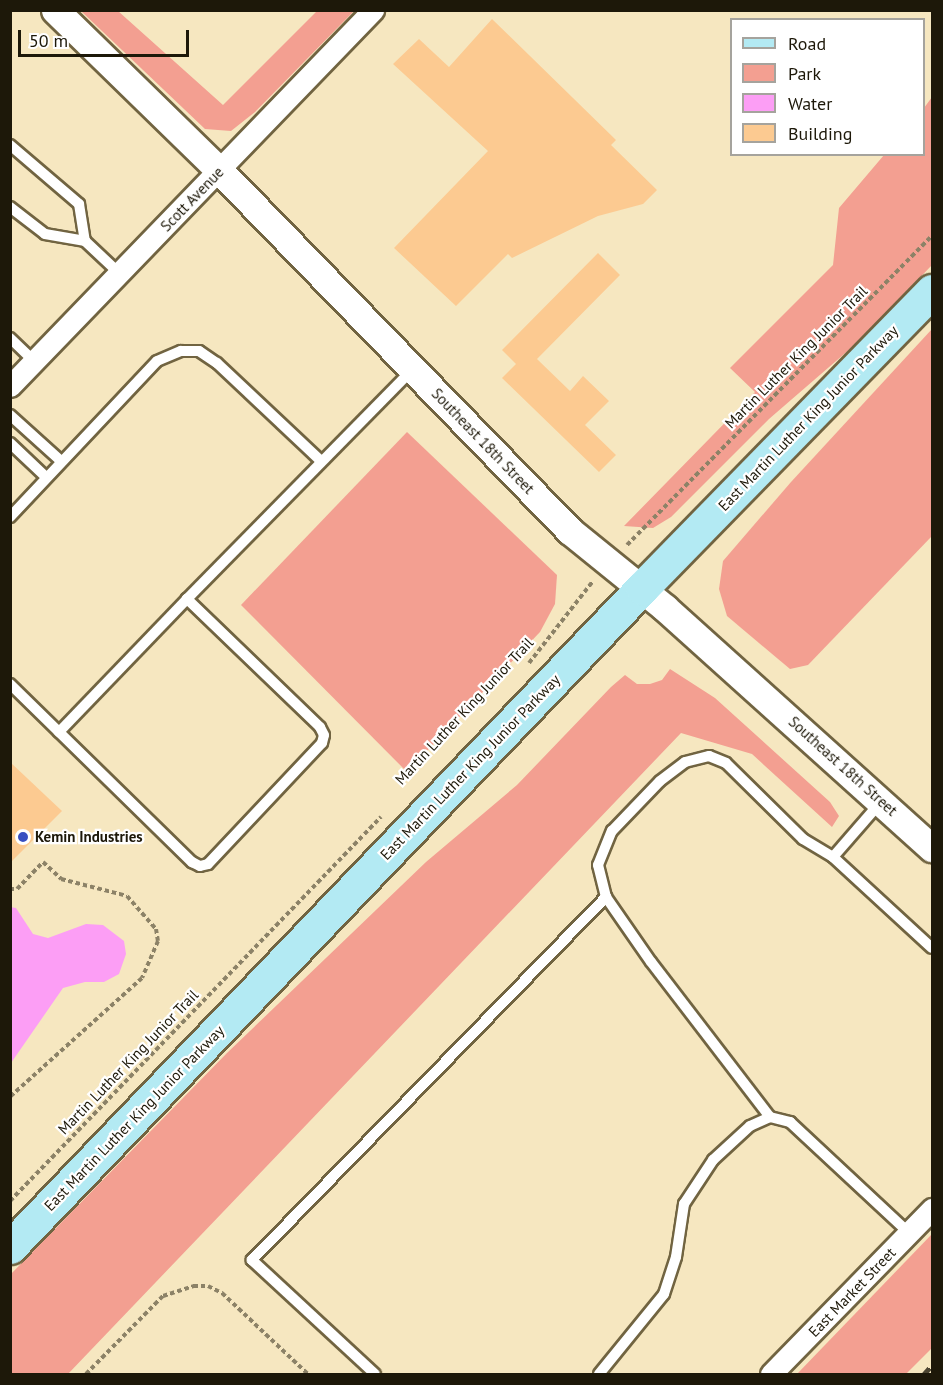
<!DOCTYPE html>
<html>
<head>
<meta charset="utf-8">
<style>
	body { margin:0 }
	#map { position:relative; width:943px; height:1385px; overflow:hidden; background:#f6e7c0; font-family:"PT Sans",sans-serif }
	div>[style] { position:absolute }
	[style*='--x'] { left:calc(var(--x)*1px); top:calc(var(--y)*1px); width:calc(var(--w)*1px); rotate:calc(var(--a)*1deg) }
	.green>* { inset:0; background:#f39f91 }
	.water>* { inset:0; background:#fc9ef5 }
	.building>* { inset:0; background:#fcca91 }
	.path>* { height:4px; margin-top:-2px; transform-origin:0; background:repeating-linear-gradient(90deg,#8c8267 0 4.5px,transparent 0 7.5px) }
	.roads { filter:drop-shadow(2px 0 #716441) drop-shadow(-2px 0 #716441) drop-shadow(0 2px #716441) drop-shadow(0 -2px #716441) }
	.service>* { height:10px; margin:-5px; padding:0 5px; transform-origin:5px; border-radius:5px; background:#fff }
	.minor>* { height:21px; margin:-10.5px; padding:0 10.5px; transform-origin:10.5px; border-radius:10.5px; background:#fff }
	.tertiary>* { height:27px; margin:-13.5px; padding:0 13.5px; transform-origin:13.5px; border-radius:13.5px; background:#fff }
	.primary>* { height:33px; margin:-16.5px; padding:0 16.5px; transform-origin:16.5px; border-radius:16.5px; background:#b3eaf3 }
	.rail>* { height:4.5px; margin-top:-2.25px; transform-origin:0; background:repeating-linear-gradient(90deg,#4c4531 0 8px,transparent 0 16px) }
	.dots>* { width:16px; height:16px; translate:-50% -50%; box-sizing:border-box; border:3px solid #fff; border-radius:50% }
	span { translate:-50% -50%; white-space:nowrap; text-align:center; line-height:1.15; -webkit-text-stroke:4.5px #fff; paint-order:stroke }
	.street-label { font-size:15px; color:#1d1809 }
	.poi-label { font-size:15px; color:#1d1809; font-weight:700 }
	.left { translate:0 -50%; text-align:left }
	.frame { position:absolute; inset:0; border:12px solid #1d1809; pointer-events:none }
	.legend { position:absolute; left:730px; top:18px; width:195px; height:138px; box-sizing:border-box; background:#fff; border:2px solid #a5a39d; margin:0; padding:8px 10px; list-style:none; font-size:18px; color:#1d1809 }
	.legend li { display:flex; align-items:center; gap:12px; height:30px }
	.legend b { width:30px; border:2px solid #a5a39d }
	.scale { position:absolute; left:18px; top:30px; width:171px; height:27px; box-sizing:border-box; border:3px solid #1d1809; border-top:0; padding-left:8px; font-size:18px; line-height:21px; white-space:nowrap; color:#1d1809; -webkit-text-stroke:4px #fff; paint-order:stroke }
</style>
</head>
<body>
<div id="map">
	<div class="green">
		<i style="clip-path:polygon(81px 11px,118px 11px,223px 105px,317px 11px,354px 11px,255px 112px,231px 131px,205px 129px)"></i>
		<i style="clip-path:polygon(932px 97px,932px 265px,858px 342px,769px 419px,671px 517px,653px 528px,624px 526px,755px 392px,730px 368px,833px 265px,839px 208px,884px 155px,924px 154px,924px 108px)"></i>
		<i style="clip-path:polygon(932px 329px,932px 536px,808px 665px,790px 669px,727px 616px,719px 589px,723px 561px,791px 482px)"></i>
		<i style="clip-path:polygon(407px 432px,557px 575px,555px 604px,540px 632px,407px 772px,241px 605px)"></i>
		<i style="clip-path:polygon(670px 669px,715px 698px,830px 802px,839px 816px,832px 827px,752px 754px,681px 733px,68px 1374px,11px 1374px,11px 1274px,227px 1053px,426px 862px,517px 785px,611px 687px,625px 675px,637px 684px,650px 684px,662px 680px)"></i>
		<i style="clip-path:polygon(932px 1234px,932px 1348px,906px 1374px,797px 1374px)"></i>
	</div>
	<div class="water">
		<i style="clip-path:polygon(10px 907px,16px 908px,33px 934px,48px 938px,86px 924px,103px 925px,124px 941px,126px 954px,119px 974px,104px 982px,85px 982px,63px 988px,11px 1063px)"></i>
	</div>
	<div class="building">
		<i style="clip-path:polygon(492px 19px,616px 140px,611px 145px,657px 190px,643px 204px,598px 216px,512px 258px,508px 254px,456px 306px,394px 248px,488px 151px,393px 64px,419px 39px,449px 67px)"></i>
		<i style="clip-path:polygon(598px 253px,620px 275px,537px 359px,570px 391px,583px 376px,609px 401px,585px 425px,616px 455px,599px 472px,502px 378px,516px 364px,502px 350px)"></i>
		<i style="clip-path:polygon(10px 762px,62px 811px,10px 863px)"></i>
	</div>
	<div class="path">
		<i style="--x:627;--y:545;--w:434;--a:-45.4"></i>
		<i style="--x:529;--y:663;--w:104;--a:-52"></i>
		<i style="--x:10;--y:889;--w:7;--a:0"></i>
		<i style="--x:17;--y:889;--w:37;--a:-46"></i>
		<i style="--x:43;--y:862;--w:25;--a:43"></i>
		<i style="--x:61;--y:879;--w:68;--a:14.4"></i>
		<i style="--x:127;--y:896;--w:44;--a:48.7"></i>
		<i style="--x:156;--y:929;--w:12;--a:81"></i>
		<i style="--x:158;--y:941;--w:40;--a:113.4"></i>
		<i style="--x:142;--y:978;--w:178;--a:138"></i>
		<i style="--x:10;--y:1201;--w:534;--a:-45.99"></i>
		<i style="--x:86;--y:1374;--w:110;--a:-45.4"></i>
		<i style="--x:163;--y:1296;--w:32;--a:-18"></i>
		<i style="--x:193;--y:1286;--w:15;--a:0"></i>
		<i style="--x:208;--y:1286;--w:16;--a:27"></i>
		<i style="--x:222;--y:1293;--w:118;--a:43.3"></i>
	</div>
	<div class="roads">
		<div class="service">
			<i style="--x:10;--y:145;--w:91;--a:40.5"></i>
			<i style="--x:79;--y:204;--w:37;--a:81"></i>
			<i style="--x:10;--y:207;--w:44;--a:37.6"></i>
			<i style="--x:45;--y:234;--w:41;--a:9.9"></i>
			<i style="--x:85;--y:241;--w:48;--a:43.3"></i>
			<i style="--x:10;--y:338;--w:33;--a:44"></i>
			<i style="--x:10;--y:415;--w:69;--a:42"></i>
			<i style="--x:10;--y:443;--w:50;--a:43.4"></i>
			<i style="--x:10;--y:517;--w:214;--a:-46.7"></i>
			<i style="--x:157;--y:361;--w:26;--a:-23"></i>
			<i style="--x:181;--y:351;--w:18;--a:0"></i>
			<i style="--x:199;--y:351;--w:22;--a:34"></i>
			<i style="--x:217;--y:363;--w:143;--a:43.3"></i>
			<i style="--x:10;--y:684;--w:255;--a:44.4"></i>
			<i style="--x:192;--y:862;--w:9;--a:27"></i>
			<i style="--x:200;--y:866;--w:8;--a:-14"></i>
			<i style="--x:208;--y:864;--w:166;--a:-46.7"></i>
			<i style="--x:322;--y:743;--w:8;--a:-76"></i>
			<i style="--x:324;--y:735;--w:9;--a:-117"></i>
			<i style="--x:320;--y:727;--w:185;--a:-136.1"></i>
			<i style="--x:187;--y:599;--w:322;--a:-45.5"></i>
			<i style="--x:59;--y:732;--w:185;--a:-46.1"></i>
			<i style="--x:833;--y:857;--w:72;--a:-49"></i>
			<i style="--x:770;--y:1117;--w:195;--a:-127.5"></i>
			<i style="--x:651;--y:962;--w:79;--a:-124.7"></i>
			<i style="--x:606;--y:897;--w:33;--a:-104"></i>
			<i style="--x:598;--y:865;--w:37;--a:-68"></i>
			<i style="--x:612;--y:831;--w:69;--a:-46.2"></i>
			<i style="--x:660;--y:781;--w:31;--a:-37"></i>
			<i style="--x:685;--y:762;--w:25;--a:-14"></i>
			<i style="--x:709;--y:756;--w:18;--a:22"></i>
			<i style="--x:726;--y:763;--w:108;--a:44.6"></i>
			<i style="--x:803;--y:839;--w:35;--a:31"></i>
			<i style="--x:833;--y:857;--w:134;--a:42.6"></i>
			<i style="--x:375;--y:1374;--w:168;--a:-137.2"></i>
			<i style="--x:252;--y:1260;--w:507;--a:-45.72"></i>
			<i style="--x:599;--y:1374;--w:103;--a:-50.9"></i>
			<i style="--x:664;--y:1294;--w:39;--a:-72"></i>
			<i style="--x:676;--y:1257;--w:54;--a:-81.4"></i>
			<i style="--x:684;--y:1204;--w:53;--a:-56.6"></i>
			<i style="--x:713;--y:1160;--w:50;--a:-42.6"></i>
			<i style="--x:750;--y:1126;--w:22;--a:-24"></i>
			<i style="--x:770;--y:1117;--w:21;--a:14"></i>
			<i style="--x:790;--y:1122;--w:163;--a:43"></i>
		</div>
		<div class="minor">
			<i style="--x:10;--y:386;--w:523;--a:-46.01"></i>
			<i style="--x:771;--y:1374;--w:231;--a:-45.7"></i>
		</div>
		<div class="tertiary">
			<i style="--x:55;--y:10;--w:231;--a:44.3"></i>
			<i style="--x:220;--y:171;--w:502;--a:45.81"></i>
			<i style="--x:570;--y:531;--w:122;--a:39"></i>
			<i style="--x:665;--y:608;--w:359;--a:42"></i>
		</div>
		<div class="primary">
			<i style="--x:10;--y:1247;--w:913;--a:-46.2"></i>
			<i style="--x:642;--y:588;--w:415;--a:-45.7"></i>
		</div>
	</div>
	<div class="rail">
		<i style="--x:924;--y:1374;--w:12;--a:-48"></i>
	</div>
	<div class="dots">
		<i style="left:23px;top:837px;background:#384fc1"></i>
	</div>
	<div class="street-label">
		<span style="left:192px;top:199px;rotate:-46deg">Scott Avenue</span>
		<span style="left:796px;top:357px;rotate:-45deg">Martin Luther King Junior Trail</span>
		<span style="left:808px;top:418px;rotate:-46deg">East Martin Luther King Junior Parkway</span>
		<span style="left:483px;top:441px;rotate:46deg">Southeast 18th Street</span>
		<span style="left:464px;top:711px;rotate:-47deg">Martin Luther King Junior Trail</span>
		<span style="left:843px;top:766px;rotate:42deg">Southeast 18th Street</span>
		<span style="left:470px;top:767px;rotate:-46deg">East Martin Luther King Junior Parkway</span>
		<span style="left:128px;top:1062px;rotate:-46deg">Martin Luther King Junior Trail</span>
		<span style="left:134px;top:1118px;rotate:-46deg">East Martin Luther King Junior Parkway</span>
		<span style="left:852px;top:1292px;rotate:-46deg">East Market Street</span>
	</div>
	<div class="poi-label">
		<span class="left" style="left:35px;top:837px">Kemin Industries</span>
	</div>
	<div class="frame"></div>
	<ul class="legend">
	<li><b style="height:8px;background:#b3eaf3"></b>Road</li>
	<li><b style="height:16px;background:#f39f91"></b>Park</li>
	<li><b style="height:16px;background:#fc9ef5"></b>Water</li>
	<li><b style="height:16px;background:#fcca91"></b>Building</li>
	</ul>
	<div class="scale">50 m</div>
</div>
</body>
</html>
